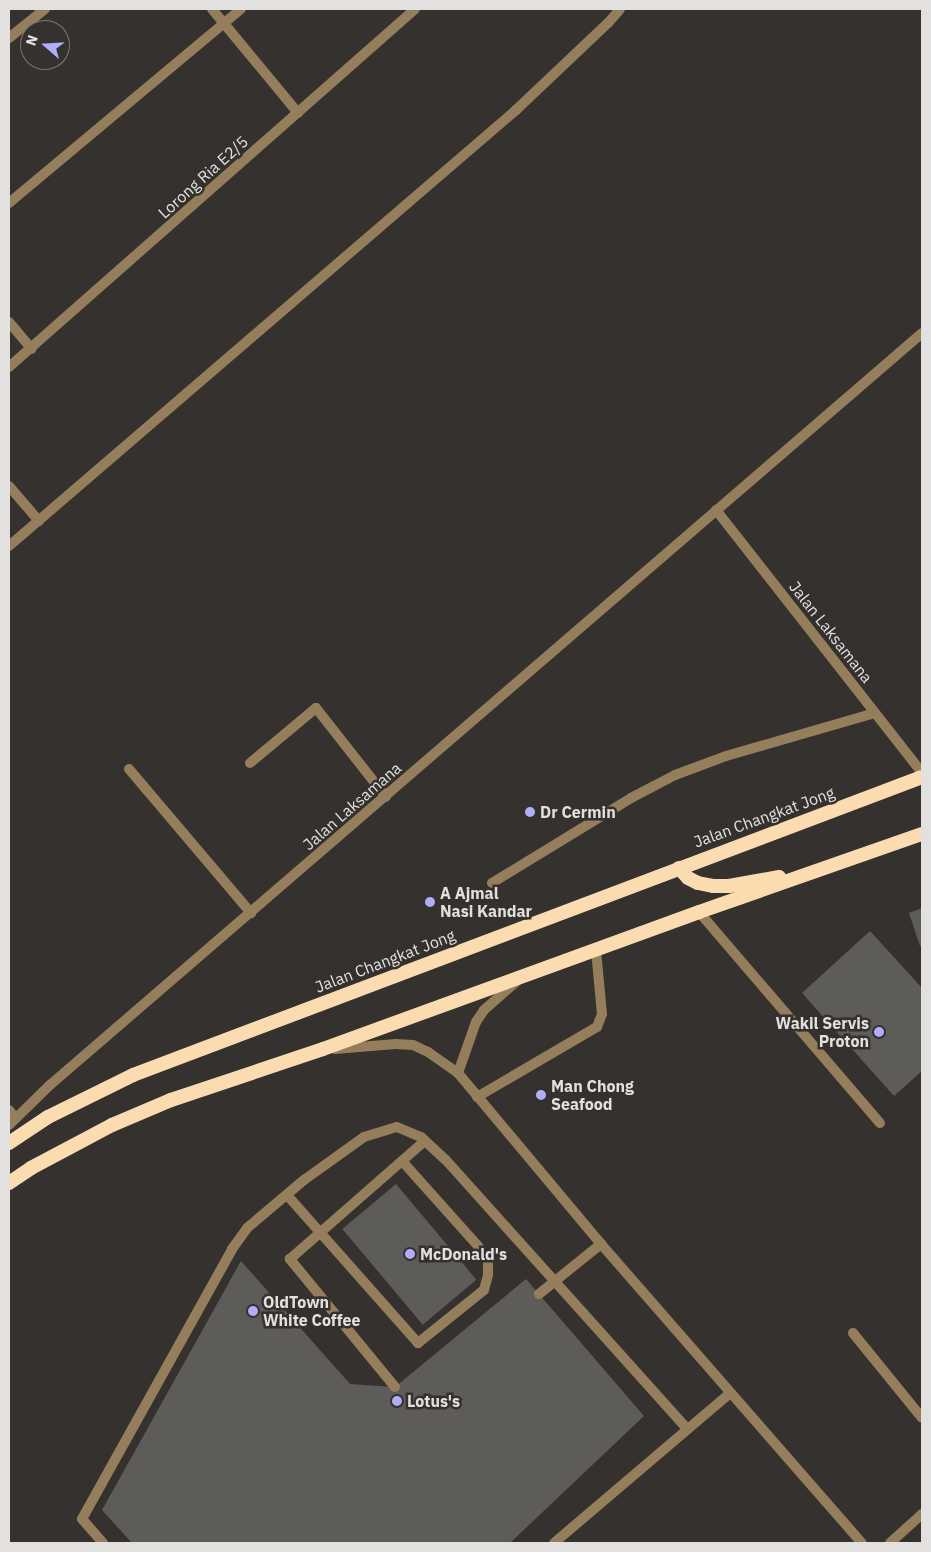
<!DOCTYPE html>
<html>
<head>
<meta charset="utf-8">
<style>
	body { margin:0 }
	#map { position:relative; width:931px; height:1552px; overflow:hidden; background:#34312e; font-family:"IBM Plex Sans",sans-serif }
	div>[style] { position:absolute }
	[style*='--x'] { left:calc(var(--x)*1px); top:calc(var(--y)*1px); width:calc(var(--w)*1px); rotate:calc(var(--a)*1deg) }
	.building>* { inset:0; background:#5e5c59; transform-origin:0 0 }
	.service>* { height:10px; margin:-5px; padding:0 5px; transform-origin:5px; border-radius:5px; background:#957e5b }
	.minor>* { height:10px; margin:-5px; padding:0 5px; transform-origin:5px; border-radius:5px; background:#957e5b }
	.tertiary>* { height:10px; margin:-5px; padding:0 5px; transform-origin:5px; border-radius:5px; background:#957e5b }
	.trunk>* { height:14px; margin:-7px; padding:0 7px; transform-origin:7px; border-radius:7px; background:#fadcb0 }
	.dots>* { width:14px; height:14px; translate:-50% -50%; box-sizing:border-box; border:2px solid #34312e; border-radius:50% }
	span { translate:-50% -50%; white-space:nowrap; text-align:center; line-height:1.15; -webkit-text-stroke:5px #34312e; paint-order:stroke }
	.street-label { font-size:16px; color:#e2e1df }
	.poi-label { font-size:16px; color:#e2e1df; font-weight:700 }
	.left { translate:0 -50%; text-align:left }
	.right { translate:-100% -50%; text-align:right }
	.frame { position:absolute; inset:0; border:10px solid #e2e1df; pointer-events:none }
	.north { position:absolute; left:20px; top:20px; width:50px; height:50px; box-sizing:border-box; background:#34312e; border:1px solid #7a7775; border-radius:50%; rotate:289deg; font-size:14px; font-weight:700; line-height:20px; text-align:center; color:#e2e1df }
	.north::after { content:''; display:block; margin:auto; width:18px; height:22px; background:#b2adf9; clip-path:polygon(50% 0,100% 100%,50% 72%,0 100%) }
</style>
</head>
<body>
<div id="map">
	<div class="building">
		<i style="clip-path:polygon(922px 908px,922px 946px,920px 946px,909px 913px)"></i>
		<i style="clip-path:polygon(870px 931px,922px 988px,922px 1071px,894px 1096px,802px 993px)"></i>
		<i style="left:396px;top:1184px;width:125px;height:70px;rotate:50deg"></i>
		<i style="clip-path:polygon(241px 1261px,350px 1384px,395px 1387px,526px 1279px,644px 1416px,510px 1543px,132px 1543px,102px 1510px)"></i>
	</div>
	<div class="service">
		<i style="--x:212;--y:9;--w:135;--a:50.4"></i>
		<i style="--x:9;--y:203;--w:302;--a:-39.9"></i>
		<i style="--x:9;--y:486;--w:46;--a:49.4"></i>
		<i style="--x:9;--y:546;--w:669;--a:-40.69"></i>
		<i style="--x:516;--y:110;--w:127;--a:-43.4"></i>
		<i style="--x:608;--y:23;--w:18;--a:-49"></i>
		<i style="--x:250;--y:763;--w:86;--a:-39.8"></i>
		<i style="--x:316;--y:708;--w:113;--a:51.8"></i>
		<i style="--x:129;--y:769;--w:189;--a:49.7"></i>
		<i style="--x:492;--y:883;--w:163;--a:-31.4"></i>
		<i style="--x:631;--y:798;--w:50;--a:-27.6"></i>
		<i style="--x:675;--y:775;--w:54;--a:-20.4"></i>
		<i style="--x:726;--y:756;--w:155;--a:-16.1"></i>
		<i style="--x:699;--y:912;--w:278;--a:49.4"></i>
		<i style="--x:9;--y:1110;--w:10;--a:53"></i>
		<i style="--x:287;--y:1195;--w:198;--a:48.5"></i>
		<i style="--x:418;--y:1343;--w:85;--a:-38.8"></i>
		<i style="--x:484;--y:1290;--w:16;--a:-75"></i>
		<i style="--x:488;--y:1275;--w:14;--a:-90"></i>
		<i style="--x:488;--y:1261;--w:18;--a:-124"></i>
		<i style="--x:478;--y:1246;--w:114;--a:-131.8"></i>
		<i style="--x:539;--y:1294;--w:80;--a:-38.9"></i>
		<i style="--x:853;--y:1333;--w:109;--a:50.9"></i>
		<i style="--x:395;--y:1387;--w:166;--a:-129.4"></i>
		<i style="--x:290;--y:1259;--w:179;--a:-41.2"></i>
		<i style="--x:103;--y:1543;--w:32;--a:-131"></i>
		<i style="--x:82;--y:1519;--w:309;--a:-60.9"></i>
		<i style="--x:232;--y:1249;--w:26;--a:-54"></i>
		<i style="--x:247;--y:1228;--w:75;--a:-40.1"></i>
		<i style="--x:304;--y:1180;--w:74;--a:-35.6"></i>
		<i style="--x:364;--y:1137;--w:34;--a:-17"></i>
		<i style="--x:397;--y:1127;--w:26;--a:23"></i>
		<i style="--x:421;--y:1137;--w:33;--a:43"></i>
		<i style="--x:445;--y:1159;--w:363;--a:48.1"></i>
		<i style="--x:554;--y:1543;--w:231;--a:-40.4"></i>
		<i style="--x:890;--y:1543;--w:43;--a:-42.2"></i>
	</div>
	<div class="minor">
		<i style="--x:9;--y:38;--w:46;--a:-38.9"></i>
		<i style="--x:9;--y:322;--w:35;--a:50"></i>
		<i style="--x:9;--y:367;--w:541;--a:-41.4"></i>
		<i style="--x:335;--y:1049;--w:61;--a:-4.7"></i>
		<i style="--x:396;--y:1044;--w:17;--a:3"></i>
		<i style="--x:413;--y:1045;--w:17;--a:25"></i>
		<i style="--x:428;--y:1052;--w:37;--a:35"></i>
		<i style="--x:458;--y:1073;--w:223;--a:50.1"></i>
		<i style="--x:601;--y:1244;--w:397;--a:48.9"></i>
		<i style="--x:458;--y:1073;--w:54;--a:-70.6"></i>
		<i style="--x:476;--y:1022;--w:14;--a:-56"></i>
		<i style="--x:484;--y:1010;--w:44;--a:-41.3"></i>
		<i style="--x:477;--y:1097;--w:139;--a:-30.3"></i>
		<i style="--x:597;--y:1027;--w:14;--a:-69"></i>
		<i style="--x:602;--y:1014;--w:64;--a:-95.4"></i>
	</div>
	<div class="tertiary">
		<i style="--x:716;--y:510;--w:334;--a:51.9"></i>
		<i style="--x:9;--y:1125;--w:57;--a:-44.3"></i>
		<i style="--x:50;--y:1085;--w:1151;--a:-40.77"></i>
	</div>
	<div class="trunk">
		<i style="--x:679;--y:868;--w:13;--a:48"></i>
		<i style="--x:688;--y:878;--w:11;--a:27"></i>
		<i style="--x:698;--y:883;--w:15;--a:11"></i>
		<i style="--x:713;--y:886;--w:16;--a:0"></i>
		<i style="--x:729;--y:886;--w:51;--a:-10.2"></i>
		<i style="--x:9;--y:1143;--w:47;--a:-33.7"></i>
		<i style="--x:48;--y:1117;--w:95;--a:-26.3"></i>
		<i style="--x:133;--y:1075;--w:843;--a:-20.69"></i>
		<i style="--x:9;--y:1183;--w:27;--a:-34"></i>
		<i style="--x:31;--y:1168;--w:92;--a:-28"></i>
		<i style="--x:112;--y:1125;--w:64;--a:-23"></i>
		<i style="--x:171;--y:1100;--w:160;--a:-18.5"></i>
		<i style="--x:323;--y:1049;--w:400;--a:-20"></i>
		<i style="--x:699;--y:912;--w:236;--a:-19.3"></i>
	</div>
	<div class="dots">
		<i style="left:530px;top:812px;background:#b2adf9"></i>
		<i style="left:430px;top:902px;background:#b2adf9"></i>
		<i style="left:879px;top:1032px;background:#b2adf9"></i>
		<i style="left:541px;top:1095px;background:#b2adf9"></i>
		<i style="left:410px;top:1254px;background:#b2adf9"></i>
		<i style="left:253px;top:1311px;background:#b2adf9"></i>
		<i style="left:397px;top:1401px;background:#b2adf9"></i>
	</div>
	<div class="street-label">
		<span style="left:203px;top:177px;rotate:-42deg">Lorong Ria E2/5</span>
		<span style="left:831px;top:632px;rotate:52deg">Jalan Laksamana</span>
		<span style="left:352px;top:806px;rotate:-41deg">Jalan Laksamana</span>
		<span style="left:764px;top:817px;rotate:-20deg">Jalan Changkat Jong</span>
		<span style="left:385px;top:961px;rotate:-21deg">Jalan Changkat Jong</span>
	</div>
	<div class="poi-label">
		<span class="left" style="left:540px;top:812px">Dr Cermin</span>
		<span class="left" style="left:440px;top:902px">A Ajmal<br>Nasi Kandar</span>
		<span class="right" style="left:869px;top:1032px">Wakil Servis<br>Proton</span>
		<span class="left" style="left:551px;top:1095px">Man Chong<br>Seafood</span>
		<span class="left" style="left:420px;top:1254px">McDonald's</span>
		<span class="left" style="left:263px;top:1311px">OldTown<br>White Coffee</span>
		<span class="left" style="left:407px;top:1401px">Lotus's</span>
	</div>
	<div class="frame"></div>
	<div class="north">N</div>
</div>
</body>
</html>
